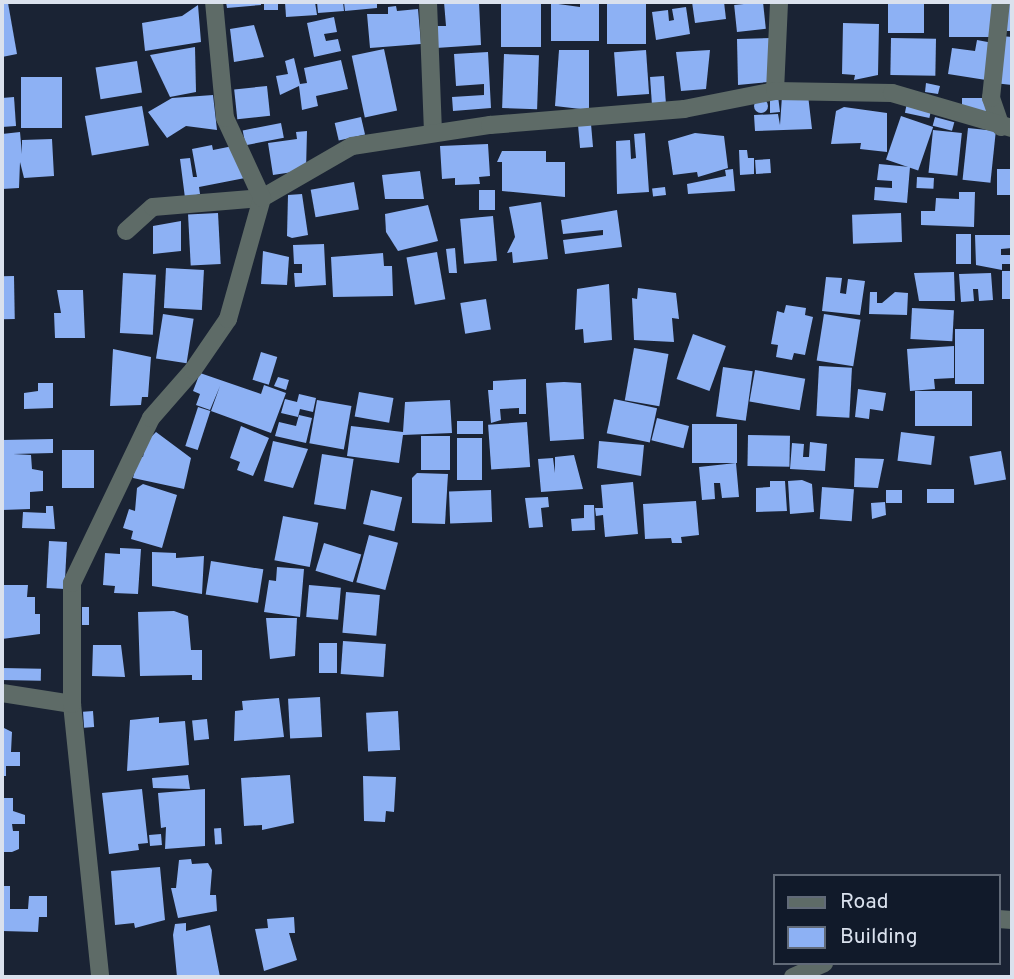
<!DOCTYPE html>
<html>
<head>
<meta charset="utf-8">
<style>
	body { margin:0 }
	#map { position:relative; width:1014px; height:979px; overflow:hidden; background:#1a2334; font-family:Overpass,sans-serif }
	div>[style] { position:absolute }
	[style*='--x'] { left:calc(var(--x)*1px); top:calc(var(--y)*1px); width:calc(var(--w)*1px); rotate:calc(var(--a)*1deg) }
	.building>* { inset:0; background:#8db1f4; transform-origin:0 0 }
	.round { border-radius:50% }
	.minor>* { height:18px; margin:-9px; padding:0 9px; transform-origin:9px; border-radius:9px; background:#5e6b67 }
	span { translate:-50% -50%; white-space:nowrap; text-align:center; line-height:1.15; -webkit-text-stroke:7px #111a2a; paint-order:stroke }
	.frame { position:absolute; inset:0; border:4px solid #dae1ed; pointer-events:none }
	.legend { position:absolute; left:773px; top:874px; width:228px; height:91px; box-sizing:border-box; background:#111a2a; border:2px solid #616a78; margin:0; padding:9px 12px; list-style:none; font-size:21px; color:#dae1ed }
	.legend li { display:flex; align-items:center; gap:14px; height:35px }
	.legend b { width:35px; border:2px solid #616a78 }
</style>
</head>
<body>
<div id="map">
	<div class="building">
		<i style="clip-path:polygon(226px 2px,261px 2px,261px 5px,227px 8px)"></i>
		<i style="left:264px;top:2px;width:14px;height:8px"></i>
		<i style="clip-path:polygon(285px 2px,315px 2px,317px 15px,286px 17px)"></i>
		<i style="clip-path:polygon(317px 2px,343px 2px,344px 11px,318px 13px)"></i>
		<i style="clip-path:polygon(344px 2px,377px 2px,377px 8px,345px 11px)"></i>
		<i style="clip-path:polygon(444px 2px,479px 2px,481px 45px,436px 48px,435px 26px,446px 26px)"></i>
		<i style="left:501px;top:2px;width:40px;height:45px"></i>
		<i style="clip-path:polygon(580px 2px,599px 2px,599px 41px,551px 41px,551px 3px,580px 7px)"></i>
		<i style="left:607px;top:2px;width:39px;height:42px"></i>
		<i style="clip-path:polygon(692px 2px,724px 2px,726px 19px,695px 23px)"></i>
		<i style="left:763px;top:2px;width:27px;height:29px;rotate:84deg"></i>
		<i style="left:888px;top:2px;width:36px;height:31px"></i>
		<i style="left:949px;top:2px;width:49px;height:35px"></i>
		<i style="clip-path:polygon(1007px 2px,1012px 2px,1012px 31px,1005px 31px)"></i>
		<i style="clip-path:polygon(8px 3px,17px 54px,2px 57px,2px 4px)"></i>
		<i style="clip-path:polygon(198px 5px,201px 42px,145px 51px,142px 23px,182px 16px)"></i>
		<i style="clip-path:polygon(396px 6px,397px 11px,418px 9px,421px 44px,370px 48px,367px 14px,388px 14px,388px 7px)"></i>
		<i style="clip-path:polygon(686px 7px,690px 34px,656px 40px,652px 12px,668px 10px,669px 21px,674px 20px,672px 9px)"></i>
		<i style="clip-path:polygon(334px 17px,337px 32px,324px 34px,326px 41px,338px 39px,341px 51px,314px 57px,307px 23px)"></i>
		<i style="clip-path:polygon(843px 23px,879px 24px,878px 75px,854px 80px,855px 75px,842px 74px)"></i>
		<i style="clip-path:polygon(254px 25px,264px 57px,234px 62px,230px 29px)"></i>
		<i style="clip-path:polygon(1001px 36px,1012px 37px,1012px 85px,994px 83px)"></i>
		<i style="clip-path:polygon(772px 38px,768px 82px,738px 85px,737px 39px)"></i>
		<i style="left:891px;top:38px;width:45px;height:37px;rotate:1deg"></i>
		<i style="clip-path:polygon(977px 40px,993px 43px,986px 80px,948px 74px,952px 48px,975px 51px)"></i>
		<i style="clip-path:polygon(195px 47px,196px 92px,170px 97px,150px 55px)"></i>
		<i style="left:384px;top:49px;width:63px;height:33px;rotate:78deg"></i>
		<i style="clip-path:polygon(559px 50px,589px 50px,589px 110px,555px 106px)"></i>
		<i style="left:646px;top:50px;width:44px;height:32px;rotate:86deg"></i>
		<i style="clip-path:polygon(710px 50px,706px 89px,681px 91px,676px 52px)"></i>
		<i style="clip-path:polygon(488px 52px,491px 108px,453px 111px,452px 97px,484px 95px,484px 84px,456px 86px,454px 54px)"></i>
		<i style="left:504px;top:54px;width:35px;height:54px;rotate:2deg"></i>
		<i style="clip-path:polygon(294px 58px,300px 84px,307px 83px,304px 68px,341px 60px,348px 89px,316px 96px,318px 106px,302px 110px,299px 86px,280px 95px,276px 76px,288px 74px,285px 61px)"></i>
		<i style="left:137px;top:61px;width:32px;height:42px;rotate:81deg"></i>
		<i style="left:664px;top:76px;width:32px;height:14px;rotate:86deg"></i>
		<i style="left:21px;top:77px;width:41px;height:51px"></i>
		<i style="clip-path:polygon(926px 83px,940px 86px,938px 94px,925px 92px)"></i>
		<i style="left:267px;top:86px;width:30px;height:33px;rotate:84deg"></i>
		<i style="clip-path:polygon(213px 95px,217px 130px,186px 126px,167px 138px,148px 112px,172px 98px)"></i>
		<i style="clip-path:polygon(808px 95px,812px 129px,755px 131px,754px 115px,778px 114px,780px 125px,782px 96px)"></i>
		<i style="clip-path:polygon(778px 96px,780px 112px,770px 113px,770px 97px)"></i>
		<i style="clip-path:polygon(14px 97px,16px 126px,2px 127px,2px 98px)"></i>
		<i style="left:962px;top:98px;width:24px;height:15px"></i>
		<i class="round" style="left:754px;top:99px;width:14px;height:14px"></i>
		<i style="left:907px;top:103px;width:25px;height:10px;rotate:12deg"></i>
		<i style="left:142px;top:106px;width:40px;height:58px;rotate:80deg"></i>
		<i style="clip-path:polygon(844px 107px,887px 113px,887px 152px,860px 149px,861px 143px,831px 144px,836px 111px)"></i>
		<i style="left:901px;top:116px;width:34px;height:46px;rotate:19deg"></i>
		<i style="left:361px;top:117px;width:18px;height:27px;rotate:77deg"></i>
		<i style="left:935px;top:117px;width:20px;height:9px;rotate:15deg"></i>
		<i style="left:281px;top:123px;width:15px;height:39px;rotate:79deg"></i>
		<i style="left:591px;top:124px;width:23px;height:13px;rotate:85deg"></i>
		<i style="left:968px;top:128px;width:28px;height:52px;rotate:6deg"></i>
		<i style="left:933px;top:130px;width:29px;height:43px;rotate:6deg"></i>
		<i style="clip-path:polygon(307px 131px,306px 170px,273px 175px,268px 143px,297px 139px,296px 132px)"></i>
		<i style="clip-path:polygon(20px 132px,22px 154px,22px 140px,52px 139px,54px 176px,24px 178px,20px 162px,19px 188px,2px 189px,2px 134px)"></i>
		<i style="clip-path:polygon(645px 133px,649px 192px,617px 194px,616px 141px,630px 140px,631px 159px,636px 158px,634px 134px)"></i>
		<i style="clip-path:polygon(695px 133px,724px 136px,728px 168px,698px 177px,697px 172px,673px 175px,668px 141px)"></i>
		<i style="clip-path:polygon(488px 144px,490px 176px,479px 177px,480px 184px,455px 185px,455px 178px,442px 179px,440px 146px)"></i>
		<i style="clip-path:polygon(212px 145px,213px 150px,238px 145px,245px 178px,199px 187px,200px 194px,185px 198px,180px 159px,190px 158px,193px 177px,197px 177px,192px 149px)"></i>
		<i style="clip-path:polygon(739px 150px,747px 150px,748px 158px,754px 158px,754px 174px,740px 175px)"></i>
		<i style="clip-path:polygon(502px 151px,546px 151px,546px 162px,565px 162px,565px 197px,502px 191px,502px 162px,497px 162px)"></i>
		<i style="left:770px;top:159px;width:14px;height:15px;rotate:86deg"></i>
		<i style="clip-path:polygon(879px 164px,910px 167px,907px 203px,874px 200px,875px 187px,892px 188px,892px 181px,877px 180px)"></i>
		<i style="clip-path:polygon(733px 169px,735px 191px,688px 194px,687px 184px,726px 176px,725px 170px)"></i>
		<i style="left:1012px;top:169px;width:26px;height:15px;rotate:90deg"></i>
		<i style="clip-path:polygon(420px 171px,424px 199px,385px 199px,382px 175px)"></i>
		<i style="left:917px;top:177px;width:17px;height:11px;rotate:3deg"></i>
		<i style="left:354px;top:182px;width:28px;height:44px;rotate:80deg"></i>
		<i style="left:665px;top:187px;width:8px;height:13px;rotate:83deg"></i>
		<i style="left:479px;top:190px;width:16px;height:20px"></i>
		<i style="clip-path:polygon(959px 192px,975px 192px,974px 227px,921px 225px,921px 211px,935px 211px,936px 198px,959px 199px)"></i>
		<i style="clip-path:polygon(302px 194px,308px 235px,292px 238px,287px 236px,288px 195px)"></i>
		<i style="clip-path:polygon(541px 202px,548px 259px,513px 263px,512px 252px,507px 253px,515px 237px,509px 207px)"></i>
		<i style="clip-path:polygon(428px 205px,438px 241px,398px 251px,386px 232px,385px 214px)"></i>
		<i style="clip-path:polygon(617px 210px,622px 247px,565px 254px,563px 240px,603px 235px,603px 230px,563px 234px,561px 220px)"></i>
		<i style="left:218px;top:213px;width:51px;height:30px;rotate:87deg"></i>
		<i style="left:901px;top:213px;width:29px;height:49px;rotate:88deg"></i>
		<i style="left:493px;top:216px;width:45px;height:33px;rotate:85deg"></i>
		<i style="clip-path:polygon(181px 221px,181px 251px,153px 254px,153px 226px)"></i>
		<i style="left:956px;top:234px;width:15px;height:30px"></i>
		<i style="clip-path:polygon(975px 235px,1012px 235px,1012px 248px,1001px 249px,1001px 255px,1012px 255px,1012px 264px,1002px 264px,1002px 270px,976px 265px)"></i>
		<i style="clip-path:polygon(324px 244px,326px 285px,295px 287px,294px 273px,302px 273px,302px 264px,294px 264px,293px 245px)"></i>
		<i style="clip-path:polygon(455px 248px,457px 273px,449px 273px,446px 249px)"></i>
		<i style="clip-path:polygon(263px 251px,289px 257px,287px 285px,261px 284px)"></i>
		<i style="left:437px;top:252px;width:48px;height:31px;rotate:80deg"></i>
		<i style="clip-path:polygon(383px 253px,384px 266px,392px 266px,393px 296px,333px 297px,331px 257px)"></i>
		<i style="left:166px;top:268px;width:38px;height:40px;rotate:3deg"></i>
		<i style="left:1002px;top:271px;width:10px;height:28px"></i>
		<i style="clip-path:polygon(954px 272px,955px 301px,919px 301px,914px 273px)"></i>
		<i style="left:123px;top:273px;width:33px;height:60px;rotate:3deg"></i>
		<i style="clip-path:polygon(991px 273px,993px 300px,979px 301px,978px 289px,973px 289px,974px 301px,961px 302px,959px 274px)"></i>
		<i style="left:14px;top:276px;width:43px;height:12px;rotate:89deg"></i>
		<i style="clip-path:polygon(826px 277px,842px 278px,840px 293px,846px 294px,848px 279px,865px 281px,860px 315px,822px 311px)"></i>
		<i style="clip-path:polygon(609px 284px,612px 340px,584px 343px,583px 329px,575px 330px,577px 289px)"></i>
		<i style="clip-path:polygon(638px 288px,676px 293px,679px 319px,672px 318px,674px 342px,634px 340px,632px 298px,637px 299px)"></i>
		<i style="clip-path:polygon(57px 290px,83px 290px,85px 338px,55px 338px,54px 313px,61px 313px)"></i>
		<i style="clip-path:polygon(870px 292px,877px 292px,877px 303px,882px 303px,895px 292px,908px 293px,907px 315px,869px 314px)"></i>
		<i style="left:486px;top:299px;width:31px;height:26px;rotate:81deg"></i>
		<i style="clip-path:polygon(786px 305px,806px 308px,805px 315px,813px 317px,805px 355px,794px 353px,792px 360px,776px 357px,778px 345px,771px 344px,777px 311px,784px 313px)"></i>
		<i style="left:912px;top:308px;width:42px;height:31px;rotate:3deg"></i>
		<i style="left:163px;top:314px;width:31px;height:45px;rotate:9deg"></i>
		<i style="left:824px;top:314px;width:37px;height:47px;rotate:9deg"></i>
		<i style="left:955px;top:329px;width:29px;height:55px"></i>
		<i style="left:693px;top:334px;width:35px;height:48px;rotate:20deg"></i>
		<i style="clip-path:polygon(954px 346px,954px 378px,934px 379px,935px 389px,910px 391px,907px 349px)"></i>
		<i style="left:634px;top:348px;width:35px;height:53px;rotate:10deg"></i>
		<i style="clip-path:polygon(113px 349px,151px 357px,148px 397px,142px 397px,141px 405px,110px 406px)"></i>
		<i style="left:261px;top:352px;width:17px;height:29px;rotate:17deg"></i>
		<i style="left:819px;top:366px;width:33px;height:50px;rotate:3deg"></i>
		<i style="left:723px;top:367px;width:30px;height:50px;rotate:8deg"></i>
		<i style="left:755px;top:370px;width:51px;height:32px;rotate:10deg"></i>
		<i style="clip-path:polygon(200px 373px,261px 394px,264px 385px,286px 393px,271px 433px,211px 411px,220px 386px,210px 410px,196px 405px,200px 394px,193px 391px)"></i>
		<i style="clip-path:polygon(278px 377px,289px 380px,286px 390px,274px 386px)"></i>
		<i style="clip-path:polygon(526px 379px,526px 414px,519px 414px,519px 408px,500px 409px,501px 420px,491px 423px,488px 390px,493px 390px,493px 381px)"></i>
		<i style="clip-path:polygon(564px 382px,581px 383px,584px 439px,550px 441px,546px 383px)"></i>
		<i style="clip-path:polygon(38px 383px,53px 383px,53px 408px,24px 409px,24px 393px,38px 391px)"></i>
		<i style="clip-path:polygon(858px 389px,886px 393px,883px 411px,870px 409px,869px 419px,855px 417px)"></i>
		<i style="left:915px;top:391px;width:57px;height:35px"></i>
		<i style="left:359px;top:392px;width:35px;height:25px;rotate:10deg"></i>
		<i style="clip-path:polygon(299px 394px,316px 398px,313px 412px,300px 409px,298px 417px,281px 413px,285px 399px,297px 402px)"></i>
		<i style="left:614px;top:399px;width:44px;height:35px;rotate:12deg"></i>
		<i style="left:317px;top:400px;width:35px;height:44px;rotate:10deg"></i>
		<i style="clip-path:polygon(450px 400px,452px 433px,403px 435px,399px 463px,347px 456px,351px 426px,403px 432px,405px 402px)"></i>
		<i style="left:198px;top:407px;width:13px;height:41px;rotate:18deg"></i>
		<i style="clip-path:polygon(299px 415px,312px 418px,306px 443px,275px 436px,279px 422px,296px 426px)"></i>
		<i style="left:657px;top:418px;width:33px;height:23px;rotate:14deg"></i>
		<i style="left:457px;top:421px;width:26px;height:13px"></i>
		<i style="left:527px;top:422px;width:45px;height:39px;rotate:86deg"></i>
		<i style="left:692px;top:424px;width:45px;height:39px"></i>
		<i style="clip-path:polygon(241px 426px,269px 438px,253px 476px,237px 470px,240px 462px,230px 458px)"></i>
		<i style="clip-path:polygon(156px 432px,191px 458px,184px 489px,133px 478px,138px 455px,143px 457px,146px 442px)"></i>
		<i style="left:901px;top:432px;width:34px;height:29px;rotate:7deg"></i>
		<i style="left:748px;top:435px;width:42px;height:31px;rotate:1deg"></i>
		<i style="left:421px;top:436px;width:29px;height:34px"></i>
		<i style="left:457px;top:438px;width:25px;height:42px"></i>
		<i style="clip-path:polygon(53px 439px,53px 453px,13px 454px,31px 455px,32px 469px,43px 471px,43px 491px,30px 492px,30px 509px,2px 510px,2px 440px)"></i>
		<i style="clip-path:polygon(273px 441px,308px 449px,293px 488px,264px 481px)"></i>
		<i style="clip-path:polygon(599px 441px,644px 445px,641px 476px,597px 468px)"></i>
		<i style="clip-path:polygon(810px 442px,827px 444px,825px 471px,790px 469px,792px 443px,804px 444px,803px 457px,809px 457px)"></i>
		<i style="left:62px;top:450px;width:32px;height:38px"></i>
		<i style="left:1001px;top:451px;width:29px;height:32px;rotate:80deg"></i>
		<i style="left:322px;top:454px;width:32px;height:51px;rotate:9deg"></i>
		<i style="clip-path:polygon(574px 455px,583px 489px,541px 492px,538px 459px,553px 458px,555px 473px,555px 457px)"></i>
		<i style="clip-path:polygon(855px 458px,884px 459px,878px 488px,854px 487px)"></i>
		<i style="clip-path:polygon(736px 463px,739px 497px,722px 498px,720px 483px,714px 483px,715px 499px,702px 500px,699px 467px)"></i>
		<i style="clip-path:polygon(417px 473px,448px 474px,445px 524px,412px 523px,412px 478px)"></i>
		<i style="clip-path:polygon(802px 480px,812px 484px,814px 512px,790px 514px,788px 481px)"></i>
		<i style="clip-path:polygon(770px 481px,785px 481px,787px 511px,756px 512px,756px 488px,770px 487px)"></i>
		<i style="clip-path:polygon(633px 482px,638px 534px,605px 537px,603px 515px,596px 516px,595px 508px,603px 508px,601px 485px)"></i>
		<i style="clip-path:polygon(143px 484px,177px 495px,162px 548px,131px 539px,133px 531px,123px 528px,129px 509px,135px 511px,137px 488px)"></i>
		<i style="left:822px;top:487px;width:32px;height:32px;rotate:4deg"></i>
		<i style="left:954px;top:489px;width:14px;height:27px;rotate:90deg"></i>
		<i style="left:371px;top:490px;width:32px;height:35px;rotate:13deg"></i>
		<i style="left:491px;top:490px;width:32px;height:42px;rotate:88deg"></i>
		<i style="left:886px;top:490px;width:16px;height:13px"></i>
		<i style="clip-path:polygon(548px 497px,549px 507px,541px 508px,543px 527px,529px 528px,525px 498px)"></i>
		<i style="clip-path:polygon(696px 501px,699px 535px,681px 537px,682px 543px,672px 543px,671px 538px,645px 539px,643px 504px)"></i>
		<i style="clip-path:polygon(885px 502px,886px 515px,872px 519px,871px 503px)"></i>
		<i style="clip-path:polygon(584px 505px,594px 505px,595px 530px,572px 531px,571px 519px,584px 518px)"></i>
		<i style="clip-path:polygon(46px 506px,53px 506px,55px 529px,22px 528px,23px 512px,46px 513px)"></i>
		<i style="left:283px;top:516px;width:36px;height:45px;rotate:11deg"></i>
		<i style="left:369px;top:535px;width:30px;height:49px;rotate:15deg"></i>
		<i style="left:49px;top:541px;width:18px;height:47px;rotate:3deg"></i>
		<i style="left:324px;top:543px;width:39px;height:29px;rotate:17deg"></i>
		<i style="clip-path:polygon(120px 548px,141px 549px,138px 594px,114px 593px,115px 586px,103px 585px,105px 553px,120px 554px)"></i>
		<i style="clip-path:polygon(152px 552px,176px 553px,176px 558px,204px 556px,202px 594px,152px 586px)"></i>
		<i style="left:211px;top:561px;width:53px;height:34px;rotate:9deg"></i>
		<i style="clip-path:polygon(277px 567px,304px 569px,300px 617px,264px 612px,269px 580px,276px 581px)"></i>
		<i style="clip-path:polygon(2px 585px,28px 585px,27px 597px,35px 597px,35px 614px,40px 614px,40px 634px,2px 639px)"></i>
		<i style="left:309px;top:585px;width:32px;height:32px;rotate:5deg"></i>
		<i style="left:346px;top:592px;width:34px;height:41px;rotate:5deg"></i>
		<i style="left:82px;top:607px;width:7px;height:18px"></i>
		<i style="clip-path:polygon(174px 611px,188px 616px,191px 650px,202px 650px,202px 680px,192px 680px,192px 675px,140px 676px,138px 612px)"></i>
		<i style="clip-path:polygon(266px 618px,297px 618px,295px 656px,270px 659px)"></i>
		<i style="left:343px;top:641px;width:43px;height:33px;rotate:4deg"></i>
		<i style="left:319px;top:643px;width:18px;height:30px"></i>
		<i style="clip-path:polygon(93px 645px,121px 645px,125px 677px,92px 676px)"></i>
		<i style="left:2px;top:668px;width:39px;height:12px;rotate:1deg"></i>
		<i style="left:320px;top:697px;width:40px;height:32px;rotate:87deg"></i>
		<i style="clip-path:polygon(279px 698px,284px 737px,234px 741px,235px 711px,243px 710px,242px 701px)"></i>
		<i style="left:93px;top:711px;width:16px;height:10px;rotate:86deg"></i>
		<i style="left:398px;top:711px;width:39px;height:32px;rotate:87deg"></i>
		<i style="clip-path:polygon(159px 717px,159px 723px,185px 721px,189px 765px,127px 771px,130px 720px)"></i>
		<i style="left:207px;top:719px;width:20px;height:15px;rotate:84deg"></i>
		<i style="clip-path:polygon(2px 727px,12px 732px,11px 752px,20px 752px,20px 766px,6px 766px,6px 776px,2px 776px)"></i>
		<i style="clip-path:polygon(188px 775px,190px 789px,153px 788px,152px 778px)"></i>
		<i style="clip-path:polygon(290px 775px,294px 823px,262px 830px,262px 825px,244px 826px,241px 778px)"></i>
		<i style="clip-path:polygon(363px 776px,396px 777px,394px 812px,386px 811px,385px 822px,364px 821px)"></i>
		<i style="clip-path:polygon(142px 789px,148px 843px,138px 844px,139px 850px,109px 854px,102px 793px)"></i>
		<i style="clip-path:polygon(205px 789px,205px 846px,165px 849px,166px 827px,161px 828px,158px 793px)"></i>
		<i style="clip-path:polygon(2px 798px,13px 798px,13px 811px,25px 815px,25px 824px,12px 824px,13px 831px,19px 831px,19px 849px,12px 852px,2px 852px)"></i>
		<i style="left:221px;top:828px;width:16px;height:7px;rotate:86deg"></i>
		<i style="left:161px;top:834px;width:11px;height:12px;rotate:85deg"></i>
		<i style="clip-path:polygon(191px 859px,192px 864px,208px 863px,212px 870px,210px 895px,216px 895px,217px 911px,178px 918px,171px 888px,176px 888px,179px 860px)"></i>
		<i style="clip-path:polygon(160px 867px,165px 920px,135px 928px,134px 923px,115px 925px,111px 871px)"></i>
		<i style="clip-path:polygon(2px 886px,10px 886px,10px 909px,28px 909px,29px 896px,47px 896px,47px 917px,39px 917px,38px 932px,2px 931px)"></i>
		<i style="clip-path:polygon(294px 917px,295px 933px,289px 933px,297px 960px,264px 971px,255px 929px,268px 928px,267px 919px)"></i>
		<i style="clip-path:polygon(186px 923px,186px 931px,210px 925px,220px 977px,177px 977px,173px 935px,175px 924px)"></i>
	</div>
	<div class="minor">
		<i style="--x:428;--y:2;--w:130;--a:87.8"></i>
		<i style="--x:775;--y:91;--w:89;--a:-87.4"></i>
		<i style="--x:1001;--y:127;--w:31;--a:-109"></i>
		<i style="--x:991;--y:98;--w:97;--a:-84.1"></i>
		<i style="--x:126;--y:231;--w:36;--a:-42"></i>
		<i style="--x:153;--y:207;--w:109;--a:-4.7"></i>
		<i style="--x:262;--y:198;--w:104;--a:-30"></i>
		<i style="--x:352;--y:146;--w:140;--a:-8.7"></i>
		<i style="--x:490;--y:125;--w:195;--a:-4.7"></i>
		<i style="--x:684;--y:109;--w:93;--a:-11.2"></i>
		<i style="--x:775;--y:91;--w:117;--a:1"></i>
		<i style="--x:892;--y:93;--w:125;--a:16.3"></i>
		<i style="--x:2;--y:693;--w:71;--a:8.9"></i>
		<i style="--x:72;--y:704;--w:274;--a:84.1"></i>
		<i style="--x:72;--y:704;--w:121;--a:-90"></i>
		<i style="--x:72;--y:583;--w:183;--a:-64.4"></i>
		<i style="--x:151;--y:418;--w:64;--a:-48.8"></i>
		<i style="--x:193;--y:370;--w:62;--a:-55.5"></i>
		<i style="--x:228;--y:319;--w:126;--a:-74.3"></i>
		<i style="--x:262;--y:198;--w:88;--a:-114.8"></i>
		<i style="--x:225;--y:118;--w:117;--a:-95.4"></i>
		<i style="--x:998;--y:919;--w:14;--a:4"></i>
		<i style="--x:793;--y:977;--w:34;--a:-24"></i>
	</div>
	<div class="frame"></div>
	<ul class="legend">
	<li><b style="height:9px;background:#5e6b67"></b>Road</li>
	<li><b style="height:19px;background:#8db1f4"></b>Building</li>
	</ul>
</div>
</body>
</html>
